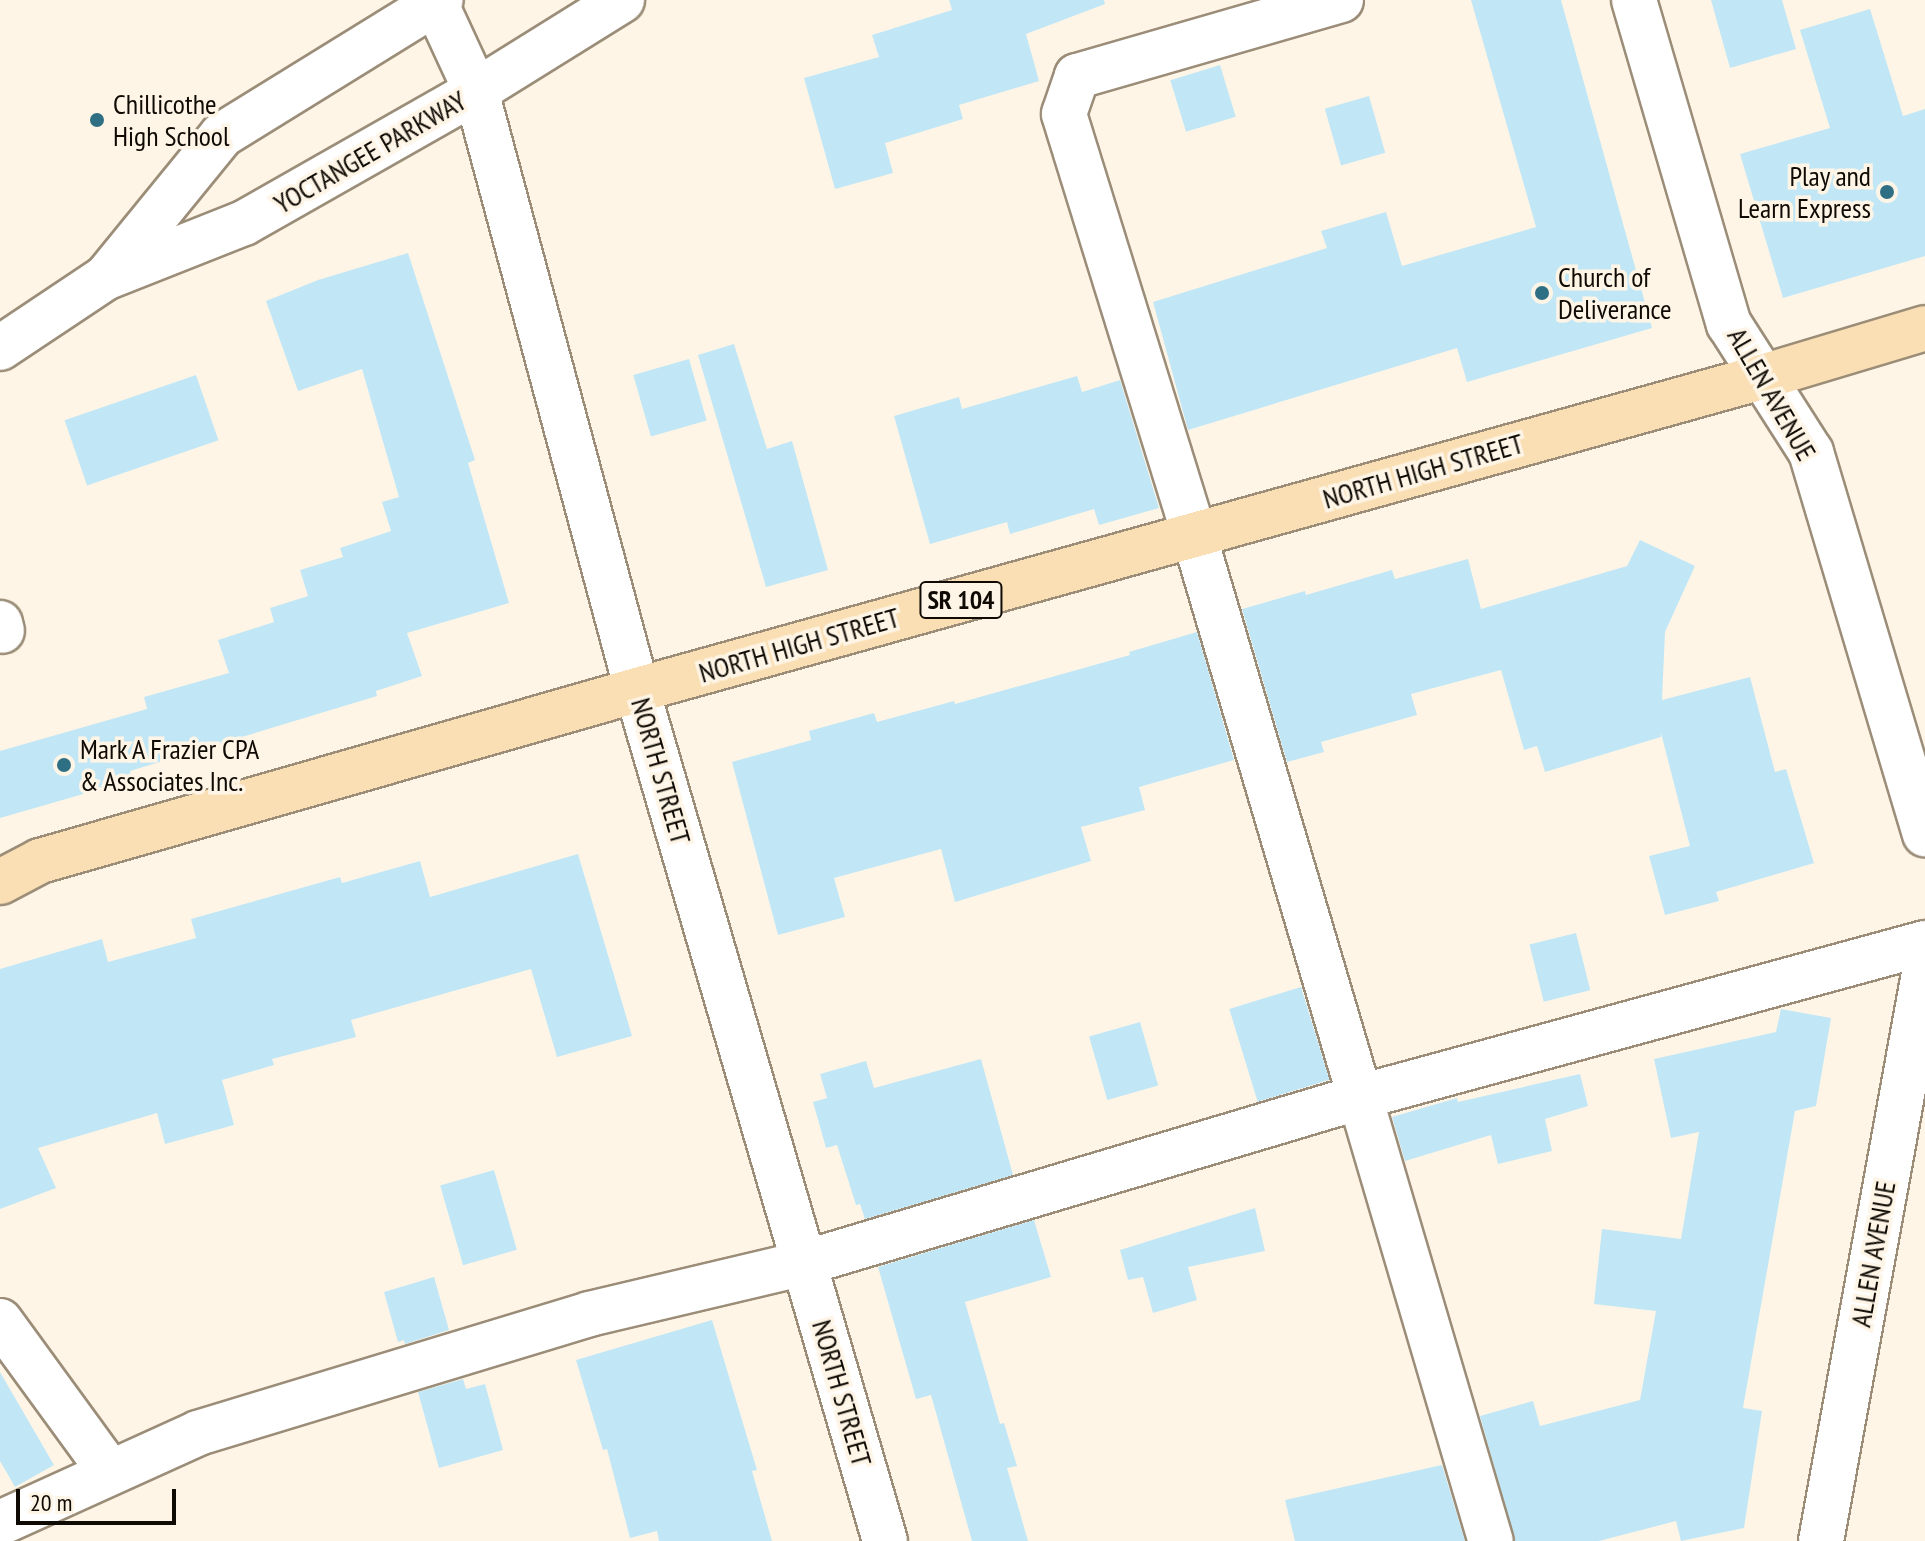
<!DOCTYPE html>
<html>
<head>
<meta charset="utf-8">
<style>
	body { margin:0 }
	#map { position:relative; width:1925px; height:1541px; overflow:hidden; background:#fef5e7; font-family:"PT Sans Narrow",sans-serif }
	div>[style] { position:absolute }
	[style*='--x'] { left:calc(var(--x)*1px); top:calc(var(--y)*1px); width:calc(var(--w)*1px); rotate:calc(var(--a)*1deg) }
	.building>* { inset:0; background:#c1e7f6; transform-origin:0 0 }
	.roads { filter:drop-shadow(2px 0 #9b8d78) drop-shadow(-2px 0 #9b8d78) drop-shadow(0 2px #9b8d78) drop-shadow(0 -2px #9b8d78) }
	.minor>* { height:44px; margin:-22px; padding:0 22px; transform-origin:22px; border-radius:22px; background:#fff }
	.major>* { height:44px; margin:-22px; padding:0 22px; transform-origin:22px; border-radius:22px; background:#fadfb4 }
	.dots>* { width:22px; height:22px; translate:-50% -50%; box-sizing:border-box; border:4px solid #fef5e7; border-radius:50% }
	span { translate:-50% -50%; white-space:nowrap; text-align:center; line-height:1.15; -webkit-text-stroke:7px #fef5e7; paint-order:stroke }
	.shield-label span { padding:2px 6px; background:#fef5e7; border:2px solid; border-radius:6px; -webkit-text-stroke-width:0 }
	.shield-label { font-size:26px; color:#0f0b04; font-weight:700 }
	.poi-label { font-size:28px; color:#0f0b04 }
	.left { translate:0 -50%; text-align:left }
	.right { translate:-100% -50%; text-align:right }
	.street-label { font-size:28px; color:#0f0b04 }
	.scale { position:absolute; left:16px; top:1489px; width:160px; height:36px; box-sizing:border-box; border:4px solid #0f0b04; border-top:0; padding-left:10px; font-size:24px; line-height:28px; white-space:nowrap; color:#0f0b04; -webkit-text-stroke:6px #fef5e7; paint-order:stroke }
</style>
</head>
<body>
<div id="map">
	<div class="building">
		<i style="clip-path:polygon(949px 0,1104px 0,1105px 4px,1026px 34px,1039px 81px,959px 105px,963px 119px,885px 143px,893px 173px,835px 189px,804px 78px,879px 57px,872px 35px,952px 10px)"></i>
		<i style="clip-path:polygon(1471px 0,1561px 0,1652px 328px,1467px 382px,1457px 348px,1188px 430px,1153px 302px,1327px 248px,1321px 231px,1386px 212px,1402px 266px,1536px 227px)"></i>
		<i style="clip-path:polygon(1711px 0,1782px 0,1796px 49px,1730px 68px)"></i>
		<i style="clip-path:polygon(1870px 9px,1903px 116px,1925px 109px,1925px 256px,1783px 298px,1740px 154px,1830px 128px,1800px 30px)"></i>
		<i style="left:1220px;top:65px;width:54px;height:52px;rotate:73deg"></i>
		<i style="left:1369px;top:96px;width:59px;height:46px;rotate:74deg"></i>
		<i style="clip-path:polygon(408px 253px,475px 460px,468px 463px,509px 603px,407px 633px,422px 676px,376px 691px,377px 696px,130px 771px,132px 780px,0 818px,0 751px,147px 709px,144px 697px,229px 673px,218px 640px,274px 622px,270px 608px,308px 596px,300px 570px,343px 557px,340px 548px,391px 531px,382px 502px,399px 497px,362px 369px,298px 391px,266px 301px,318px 280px)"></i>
		<i style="clip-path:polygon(734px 344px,767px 449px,792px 441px,828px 570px,766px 587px,698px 355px)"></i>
		<i style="left:689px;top:359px;width:64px;height:58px;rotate:74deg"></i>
		<i style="left:196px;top:375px;width:69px;height:139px;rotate:71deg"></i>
		<i style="clip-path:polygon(1077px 376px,1082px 392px,1120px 380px,1159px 508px,1099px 525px,1094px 509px,1010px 534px,1007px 522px,930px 544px,894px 416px,959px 397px,962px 409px)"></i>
		<i style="clip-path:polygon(1640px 540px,1695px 566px,1665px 632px,1662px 700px,1750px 677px,1775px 772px,1786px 769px,1814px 863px,1716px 892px,1719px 901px,1665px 915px,1649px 856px,1690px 846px,1661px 733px,1661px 737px,1545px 772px,1537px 746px,1524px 750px,1501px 670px,1411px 694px,1417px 715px,1321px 742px,1324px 752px,1287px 762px,1242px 609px,1305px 591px,1306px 595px,1392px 570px,1395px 579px,1468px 559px,1481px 609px,1627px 566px)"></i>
		<i style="clip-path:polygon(1197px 632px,1234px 760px,1139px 787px,1145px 810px,1081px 827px,1091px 861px,955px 902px,941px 849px,834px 878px,845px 917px,778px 935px,732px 762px,811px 740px,809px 731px,874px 713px,877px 722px,954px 701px,955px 704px,1130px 655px,1129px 652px)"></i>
		<i style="clip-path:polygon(578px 854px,632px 1036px,557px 1057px,531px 969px,351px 1020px,356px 1037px,272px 1059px,274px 1065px,222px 1080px,234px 1125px,165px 1144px,157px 1113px,38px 1148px,56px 1188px,0 1209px,0 969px,102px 939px,108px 962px,196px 938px,191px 919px,340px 877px,342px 883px,420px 861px,430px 897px)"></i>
		<i style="left:1576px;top:933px;width:59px;height:48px;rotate:76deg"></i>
		<i style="left:1301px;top:987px;width:97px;height:75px;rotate:73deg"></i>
		<i style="clip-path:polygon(1781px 1009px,1831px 1018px,1816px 1106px,1795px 1111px,1743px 1408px,1762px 1411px,1744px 1528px,1681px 1541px,1676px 1521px,1599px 1541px,1515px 1541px,1480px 1416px,1533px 1401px,1540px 1426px,1640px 1400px,1656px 1311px,1594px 1304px,1602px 1229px,1681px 1239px,1699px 1132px,1671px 1138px,1654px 1059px,1776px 1032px)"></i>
		<i style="left:1140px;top:1022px;width:66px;height:53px;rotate:74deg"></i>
		<i style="clip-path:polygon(981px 1059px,1013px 1175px,865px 1219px,860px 1204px,856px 1205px,837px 1145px,826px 1148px,813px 1102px,827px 1098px,820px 1074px,866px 1061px,874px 1088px)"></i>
		<i style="clip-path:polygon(1580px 1074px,1588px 1106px,1545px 1119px,1552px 1151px,1498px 1164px,1491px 1135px,1405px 1161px,1392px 1117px,1457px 1098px,1458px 1102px)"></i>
		<i style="left:494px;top:1170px;width:83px;height:56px;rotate:74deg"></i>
		<i style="clip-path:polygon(1255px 1208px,1265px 1251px,1188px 1267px,1197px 1300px,1153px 1313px,1143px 1277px,1128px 1280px,1120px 1250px)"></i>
		<i style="clip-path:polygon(1034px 1220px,1051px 1277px,965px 1302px,1000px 1424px,1004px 1423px,1017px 1466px,1007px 1468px,1028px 1541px,972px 1541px,931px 1395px,916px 1399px,878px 1267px)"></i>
		<i style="clip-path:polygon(434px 1277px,449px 1330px,405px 1344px,404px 1340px,398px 1342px,384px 1292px)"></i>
		<i style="clip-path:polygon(712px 1320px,757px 1470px,752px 1471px,772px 1541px,659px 1541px,657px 1531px,630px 1538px,607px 1449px,603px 1450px,576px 1360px)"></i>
		<i style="clip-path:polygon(0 1372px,54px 1465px,15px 1487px,0 1461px)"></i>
		<i style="clip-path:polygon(463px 1379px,466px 1389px,485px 1384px,503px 1450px,439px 1468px,418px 1392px)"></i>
		<i style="clip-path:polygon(1442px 1465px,1465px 1541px,1295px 1541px,1285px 1500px)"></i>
	</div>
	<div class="roads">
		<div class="minor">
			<i style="--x:434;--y:0;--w:100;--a:65.2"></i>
			<i style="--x:476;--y:91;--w:620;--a:74.96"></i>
			<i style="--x:637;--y:690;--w:886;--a:73.75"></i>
			<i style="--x:1341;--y:0;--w:275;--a:163.9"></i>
			<i style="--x:1077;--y:76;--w:40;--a:108.9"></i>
			<i style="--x:1064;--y:114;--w:441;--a:72.8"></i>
			<i style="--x:1194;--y:535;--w:586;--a:73.54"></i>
			<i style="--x:1360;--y:1097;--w:586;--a:-15.25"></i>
			<i style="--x:1634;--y:0;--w:338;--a:73.7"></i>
			<i style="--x:1729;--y:324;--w:152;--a:57.4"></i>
			<i style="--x:1811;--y:452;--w:399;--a:73.4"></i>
			<i style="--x:107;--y:276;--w:182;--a:-50.8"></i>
			<i style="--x:222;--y:135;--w:257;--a:-31.7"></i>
			<i style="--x:0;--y:348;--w:126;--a:-33.7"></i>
			<i style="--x:105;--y:278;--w:149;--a:-21.6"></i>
			<i style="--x:244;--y:223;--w:267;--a:-29.6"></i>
			<i style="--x:476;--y:91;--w:172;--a:-31.9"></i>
			<i style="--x:0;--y:623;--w:8;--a:76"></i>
			<i style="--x:0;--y:1321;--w:187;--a:53.9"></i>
			<i style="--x:0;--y:1523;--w:217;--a:-24.4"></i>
			<i style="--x:198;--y:1433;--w:409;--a:-16.9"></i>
			<i style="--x:589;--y:1314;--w:221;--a:-13.3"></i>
			<i style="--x:804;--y:1263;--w:580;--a:-16.62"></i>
			<i style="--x:1360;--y:1097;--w:463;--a:73.6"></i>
			<i style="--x:1821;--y:1541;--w:582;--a:-79.71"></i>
		</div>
		<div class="major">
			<i style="--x:0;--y:882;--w:45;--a:-27.7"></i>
			<i style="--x:40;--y:861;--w:621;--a:-15.98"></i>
			<i style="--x:637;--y:690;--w:1168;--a:-15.55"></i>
			<i style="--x:1762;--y:377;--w:170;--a:-16.7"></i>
		</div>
	</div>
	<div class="dots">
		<i style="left:97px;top:120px;background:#2f6f83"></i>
		<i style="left:1887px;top:192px;background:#2f6f83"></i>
		<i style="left:1542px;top:293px;background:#2f6f83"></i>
		<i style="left:64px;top:765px;background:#2f6f83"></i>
	</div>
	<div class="shield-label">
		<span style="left:961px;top:600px">SR 104</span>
	</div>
	<div class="poi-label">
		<span class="left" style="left:113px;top:120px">Chillicothe<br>High School</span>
		<span class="right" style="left:1871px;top:192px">Play and<br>Learn Express</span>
		<span class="left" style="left:1558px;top:293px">Church of<br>Deliverance</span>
		<span class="left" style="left:80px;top:765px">Mark A Frazier CPA<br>&amp; Associates Inc.</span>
	</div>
	<div class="street-label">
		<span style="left:370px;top:152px;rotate:-30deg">YOCTANGEE PARKWAY</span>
		<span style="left:1772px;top:394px;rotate:60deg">ALLEN AVENUE</span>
		<span style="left:1423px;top:471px;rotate:-16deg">NORTH HIGH STREET</span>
		<span style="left:799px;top:645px;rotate:-16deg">NORTH HIGH STREET</span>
		<span style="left:661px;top:771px;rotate:74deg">NORTH STREET</span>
		<span style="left:1873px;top:1254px;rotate:-80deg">ALLEN AVENUE</span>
		<span style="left:842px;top:1393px;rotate:74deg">NORTH STREET</span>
	</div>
	<div class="scale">20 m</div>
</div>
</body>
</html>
